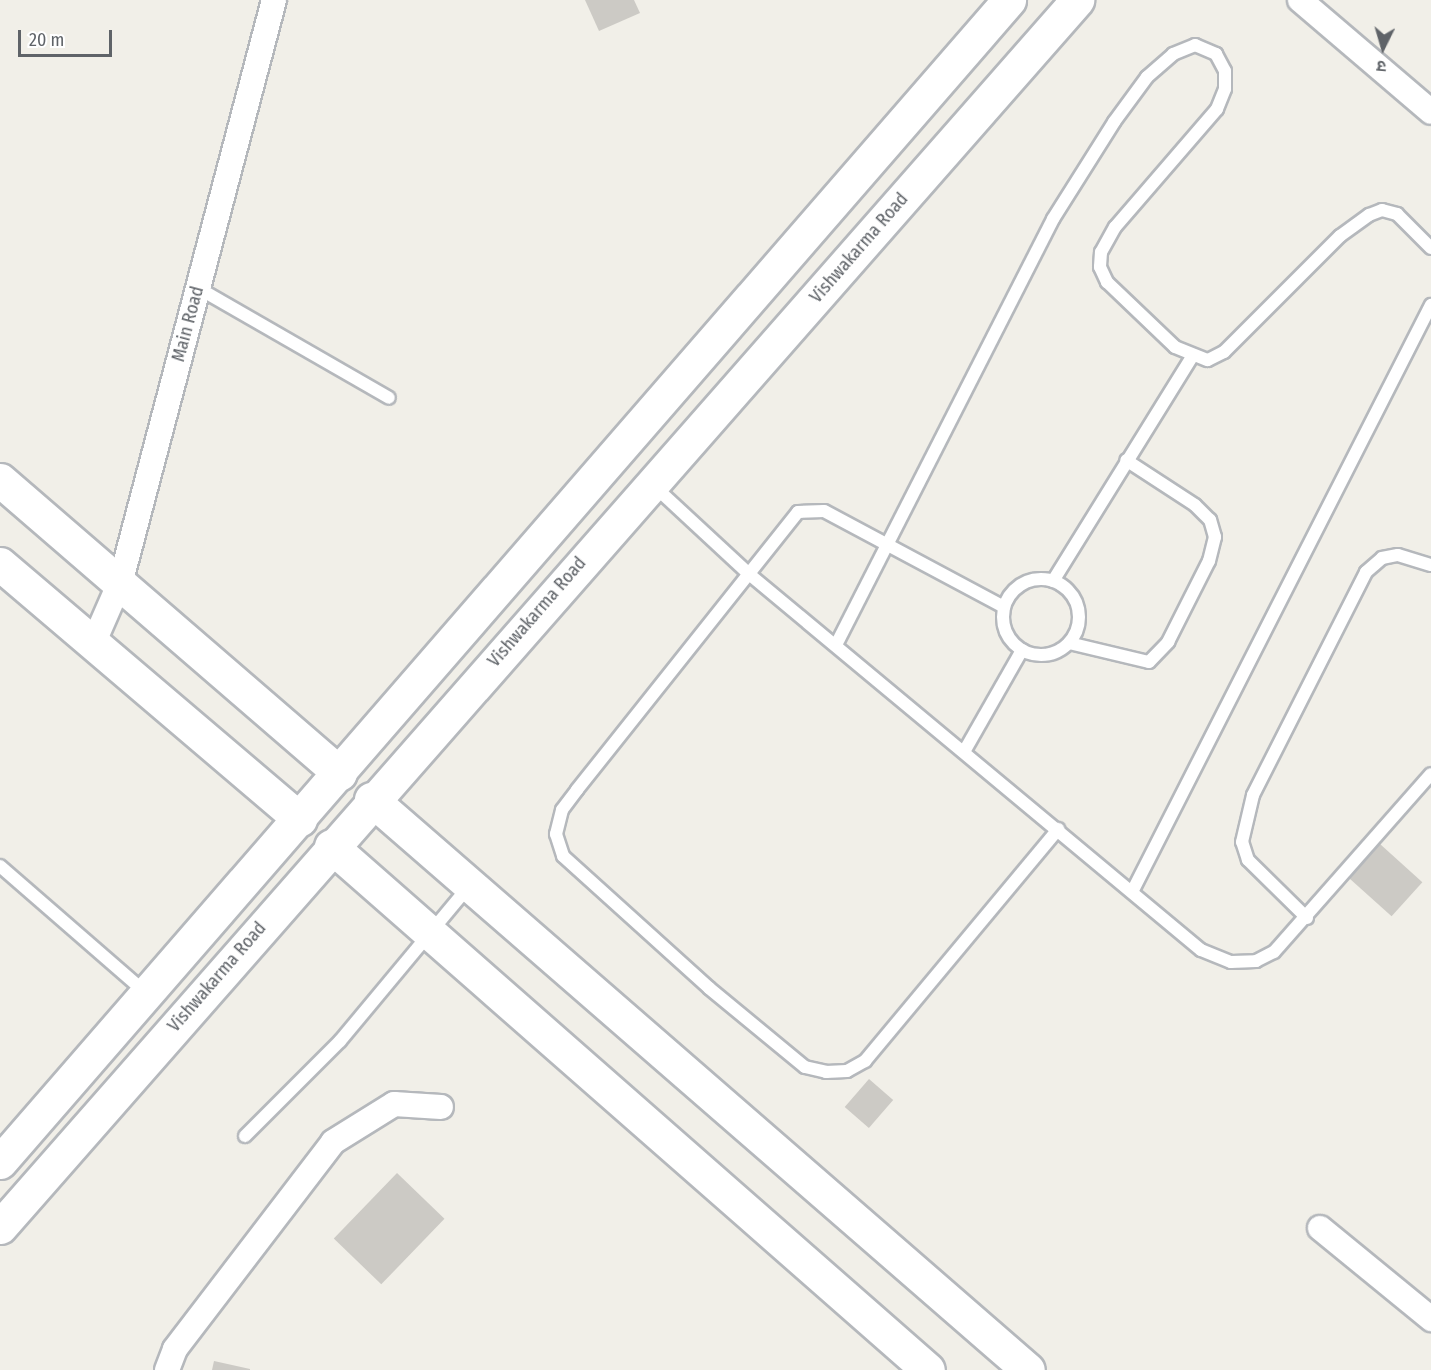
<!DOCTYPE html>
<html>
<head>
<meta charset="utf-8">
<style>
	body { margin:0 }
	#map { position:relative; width:1431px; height:1370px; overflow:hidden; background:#f1efe8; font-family:"Fira Sans Condensed","Noto Sans Devanagari",sans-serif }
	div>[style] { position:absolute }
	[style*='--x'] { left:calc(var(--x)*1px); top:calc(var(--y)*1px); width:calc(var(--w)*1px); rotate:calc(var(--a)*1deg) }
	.building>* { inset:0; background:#cccac5; transform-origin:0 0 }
	.roads { filter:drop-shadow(2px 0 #b5b8bc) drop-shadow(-2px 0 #b5b8bc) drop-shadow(0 2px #b5b8bc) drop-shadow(0 -2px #b5b8bc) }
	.lane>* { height:12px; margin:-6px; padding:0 6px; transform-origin:6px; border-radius:6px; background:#fff }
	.lane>.ring { margin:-6px; padding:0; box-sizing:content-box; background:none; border:12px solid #fff; border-radius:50% }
	.street>* { height:24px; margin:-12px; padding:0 12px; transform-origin:12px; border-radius:12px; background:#fff }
	.secondary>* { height:33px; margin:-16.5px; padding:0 16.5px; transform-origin:16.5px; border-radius:16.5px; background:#fff }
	span { translate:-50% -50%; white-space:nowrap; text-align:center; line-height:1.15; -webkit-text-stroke:5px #fff; paint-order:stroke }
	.street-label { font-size:18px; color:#5f6368 }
	.north { position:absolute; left:1353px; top:18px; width:60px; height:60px; -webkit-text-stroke:4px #fff; paint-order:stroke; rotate:185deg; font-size:16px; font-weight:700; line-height:24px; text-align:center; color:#5f6368 }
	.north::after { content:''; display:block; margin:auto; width:21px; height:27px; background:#5f6368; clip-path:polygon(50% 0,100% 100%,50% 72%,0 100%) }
	.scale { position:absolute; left:18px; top:30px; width:94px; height:27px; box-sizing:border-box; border:3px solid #5f6368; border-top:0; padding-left:8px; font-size:18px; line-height:21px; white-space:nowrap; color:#5f6368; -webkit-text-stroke:4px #fff; paint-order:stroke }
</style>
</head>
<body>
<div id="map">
	<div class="building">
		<i style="clip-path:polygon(585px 0,634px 0,640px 13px,599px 31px)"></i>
		<i style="left:1380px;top:844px;width:57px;height:46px;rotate:42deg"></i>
		<i style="left:869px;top:1079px;width:32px;height:37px;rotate:41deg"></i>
		<i style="left:397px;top:1173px;width:66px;height:91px;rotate:44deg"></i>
		<i style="clip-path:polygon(214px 1361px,250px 1369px,250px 1370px,212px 1370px)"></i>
	</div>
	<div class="roads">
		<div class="lane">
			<i style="--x:198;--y:288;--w:220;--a:29.9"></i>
			<i style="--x:654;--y:486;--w:129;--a:42.8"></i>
			<i style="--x:749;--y:574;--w:588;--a:39.76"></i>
			<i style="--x:1201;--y:950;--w:32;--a:22"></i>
			<i style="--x:1231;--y:962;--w:25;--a:-2"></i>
			<i style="--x:1256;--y:961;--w:20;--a:-27"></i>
			<i style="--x:1274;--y:952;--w:237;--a:-48.6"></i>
			<i class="ring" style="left:1003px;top:579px;width:64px;height:64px"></i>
			<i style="--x:1053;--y:581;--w:264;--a:-58.2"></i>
			<i style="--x:1004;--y:607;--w:204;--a:-151.9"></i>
			<i style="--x:824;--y:511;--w:26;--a:178"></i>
			<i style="--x:798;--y:512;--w:355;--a:128.5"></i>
			<i style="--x:577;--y:790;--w:25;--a:127"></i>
			<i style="--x:562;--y:810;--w:25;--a:104"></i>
			<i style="--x:556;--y:834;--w:23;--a:72"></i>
			<i style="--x:563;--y:856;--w:197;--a:42.1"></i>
			<i style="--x:709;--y:988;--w:124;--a:39.5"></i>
			<i style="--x:805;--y:1067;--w:22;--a:13"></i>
			<i style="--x:826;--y:1072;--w:21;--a:-3"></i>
			<i style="--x:847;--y:1071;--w:21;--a:-29"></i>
			<i style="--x:865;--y:1061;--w:302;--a:-50.2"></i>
			<i style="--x:1069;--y:643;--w:82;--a:13.4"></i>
			<i style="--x:1149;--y:662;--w:28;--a:-46"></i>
			<i style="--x:1168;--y:642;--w:91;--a:-63.2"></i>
			<i style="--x:1209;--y:561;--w:25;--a:-76"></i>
			<i style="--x:1215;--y:537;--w:18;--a:-106"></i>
			<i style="--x:1210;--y:520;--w:21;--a:-135"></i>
			<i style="--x:1195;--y:505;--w:82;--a:-146.9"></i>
			<i style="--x:836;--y:645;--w:478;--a:-63"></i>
			<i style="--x:1053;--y:219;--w:115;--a:-57.8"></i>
			<i style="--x:1114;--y:122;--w:56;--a:-53.7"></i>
			<i style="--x:1147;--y:77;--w:35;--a:-41"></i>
			<i style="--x:1173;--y:54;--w:24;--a:-22"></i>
			<i style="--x:1195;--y:45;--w:23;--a:23"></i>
			<i style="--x:1216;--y:54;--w:19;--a:62"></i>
			<i style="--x:1225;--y:71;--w:18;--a:90"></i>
			<i style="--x:1225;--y:89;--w:22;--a:112"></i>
			<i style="--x:1217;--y:109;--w:156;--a:130.8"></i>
			<i style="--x:1115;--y:227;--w:29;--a:119"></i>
			<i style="--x:1101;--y:252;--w:15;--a:94"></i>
			<i style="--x:1100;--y:267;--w:17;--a:65"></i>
			<i style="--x:1107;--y:282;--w:94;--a:43.7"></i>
			<i style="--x:1175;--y:347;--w:35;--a:22"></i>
			<i style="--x:1208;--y:360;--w:18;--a:-27"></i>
			<i style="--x:1224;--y:352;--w:164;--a:-45"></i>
			<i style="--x:1340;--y:236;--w:36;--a:-36"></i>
			<i style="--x:1369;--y:215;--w:14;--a:-21"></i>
			<i style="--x:1382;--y:210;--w:16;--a:15"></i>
			<i style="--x:1397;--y:214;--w:48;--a:45"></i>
			<i style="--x:965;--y:750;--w:115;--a:-60.3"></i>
			<i style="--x:0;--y:866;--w:192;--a:41"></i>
			<i style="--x:1132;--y:892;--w:659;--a:-63.01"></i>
			<i style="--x:1307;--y:918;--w:83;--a:-135.5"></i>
			<i style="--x:1248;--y:860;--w:19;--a:-108"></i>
			<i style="--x:1242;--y:842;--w:48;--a:-76.8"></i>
			<i style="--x:1253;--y:795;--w:250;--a:-63.1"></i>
			<i style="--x:1366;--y:572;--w:21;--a:-41"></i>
			<i style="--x:1382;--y:558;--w:16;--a:-11"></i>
			<i style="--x:1398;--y:555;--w:34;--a:17"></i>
			<i style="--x:245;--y:1136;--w:134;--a:-45"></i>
			<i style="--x:340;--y:1041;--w:202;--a:-50.2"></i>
		</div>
		<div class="street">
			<i style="--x:1300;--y:0;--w:172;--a:40.5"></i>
			<i style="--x:93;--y:644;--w:70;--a:-66.4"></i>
			<i style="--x:121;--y:580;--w:600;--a:-75.22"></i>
			<i style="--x:1320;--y:1228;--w:144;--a:39.3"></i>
			<i style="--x:167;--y:1370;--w:22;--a:-69"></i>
			<i style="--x:175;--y:1349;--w:260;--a:-52.6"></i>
			<i style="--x:333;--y:1142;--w:72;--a:-31.9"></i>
			<i style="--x:394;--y:1104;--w:47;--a:3.7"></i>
		</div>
		<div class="secondary">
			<i style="--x:0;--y:480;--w:449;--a:40.8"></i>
			<i style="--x:0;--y:564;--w:394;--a:40.4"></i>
			<i style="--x:371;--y:799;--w:870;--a:40.99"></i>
			<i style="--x:331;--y:846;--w:794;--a:41.27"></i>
			<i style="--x:0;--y:1162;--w:1539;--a:-49.03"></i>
			<i style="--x:0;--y:1227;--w:1633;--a:-48.72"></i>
		</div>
	</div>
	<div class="street-label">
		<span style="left:859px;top:248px;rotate:-49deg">Vishwakarma Road</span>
		<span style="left:188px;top:324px;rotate:-75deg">Main Road</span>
		<span style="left:537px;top:612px;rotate:-49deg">Vishwakarma Road</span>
		<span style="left:217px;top:977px;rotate:-49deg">Vishwakarma Road</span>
	</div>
	<div class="north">उ</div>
	<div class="scale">20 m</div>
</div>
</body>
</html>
